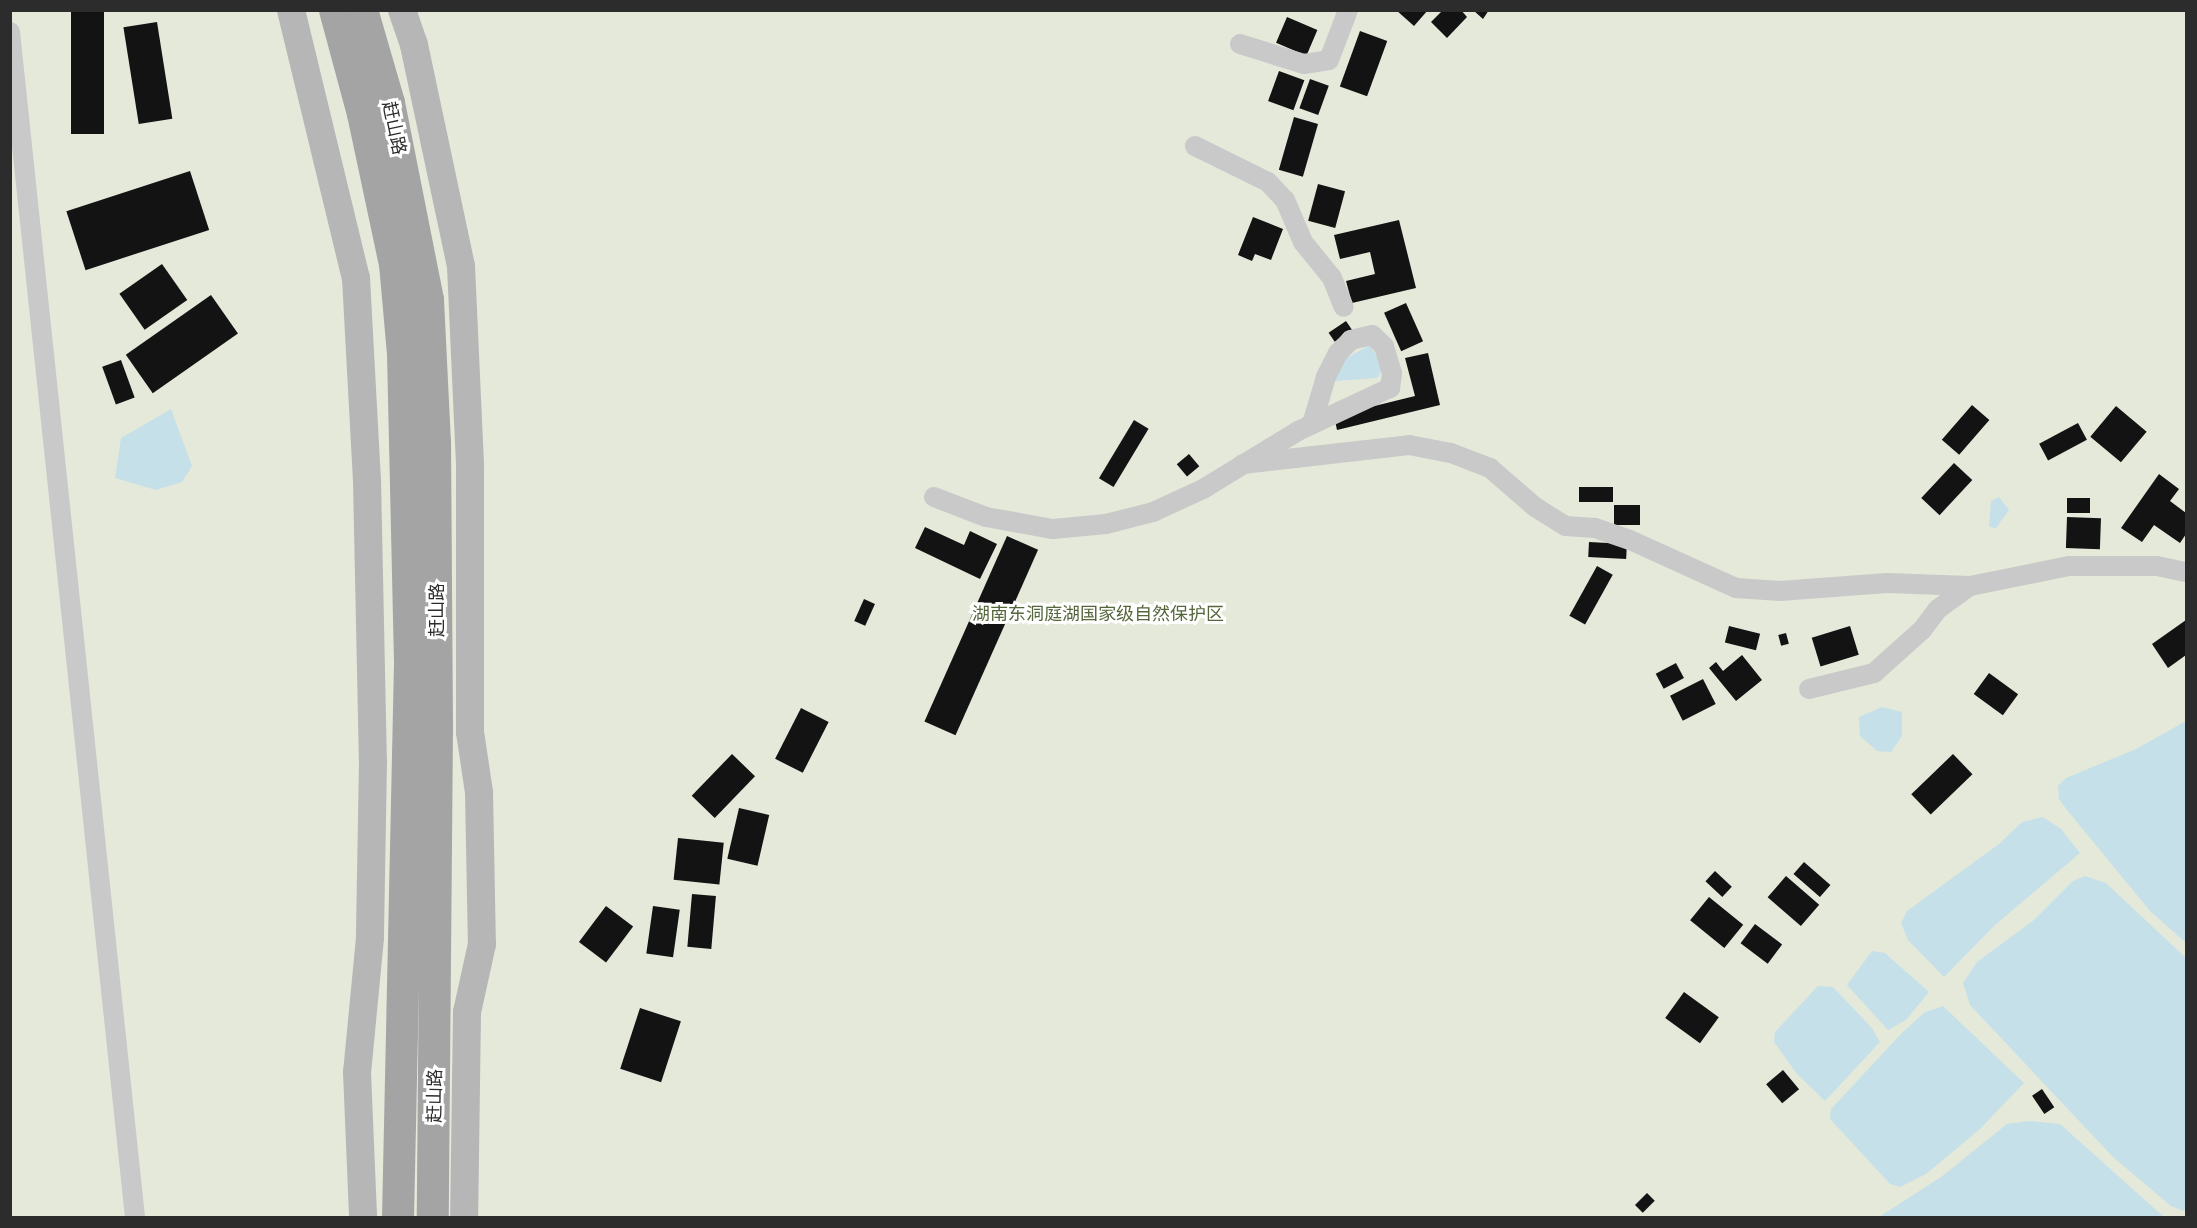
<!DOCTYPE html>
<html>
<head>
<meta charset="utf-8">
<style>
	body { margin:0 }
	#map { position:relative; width:2197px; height:1228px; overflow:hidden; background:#fff; font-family:"DM Sans","Noto Sans SC",sans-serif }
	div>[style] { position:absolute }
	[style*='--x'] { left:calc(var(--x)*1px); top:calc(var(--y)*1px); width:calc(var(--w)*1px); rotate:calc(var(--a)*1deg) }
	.green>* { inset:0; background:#e4e9da; transform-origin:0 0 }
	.water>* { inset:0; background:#c6e0e9 }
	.building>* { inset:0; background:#131313; transform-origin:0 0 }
	.minor>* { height:20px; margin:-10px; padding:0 10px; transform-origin:10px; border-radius:10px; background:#c9c9c9 }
	.secondary>* { height:28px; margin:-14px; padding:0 14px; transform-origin:14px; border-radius:14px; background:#b6b6b6 }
	.primary>* { height:32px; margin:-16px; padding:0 16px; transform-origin:16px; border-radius:16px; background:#a4a4a4 }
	span { translate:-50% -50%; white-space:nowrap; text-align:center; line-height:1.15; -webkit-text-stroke:6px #fff; paint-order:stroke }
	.street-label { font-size:18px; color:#2c2c2c }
	.park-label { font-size:18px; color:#55663b }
	.frame { position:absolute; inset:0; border:12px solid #2c2c2c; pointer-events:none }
</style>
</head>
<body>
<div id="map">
	<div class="green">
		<i style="left:10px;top:11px;width:2176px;height:1206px"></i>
	</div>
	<div class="water">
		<i style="clip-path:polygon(1370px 345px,1383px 369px,1377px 378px,1334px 381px,1339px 362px)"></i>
		<i style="clip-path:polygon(171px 409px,192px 466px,182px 482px,156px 490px,115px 478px,121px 438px)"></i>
		<i style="clip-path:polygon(1999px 497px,2009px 510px,1996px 528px,1989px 527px,1991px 501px)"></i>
		<i style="clip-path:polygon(1882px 707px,1902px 712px,1902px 736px,1891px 752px,1877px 751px,1860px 736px,1859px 717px)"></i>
		<i style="clip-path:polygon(2186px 721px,2186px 943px,2150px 911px,2067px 810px,2059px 799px,2058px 786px,2066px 778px,2136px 749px)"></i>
		<i style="clip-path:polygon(2043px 817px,2061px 829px,2080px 853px,1994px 926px,1944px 977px,1908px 940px,1901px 923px,1907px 911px,1999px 844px,2022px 822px)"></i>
		<i style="clip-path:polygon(2085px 876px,2106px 883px,2186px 958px,2186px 1208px,2183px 1211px,2171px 1206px,2113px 1157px,1970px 1005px,1963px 983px,1977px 962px,2034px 920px,2073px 881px)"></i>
		<i style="clip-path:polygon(1872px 951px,1885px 953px,1929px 992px,1906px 1020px,1888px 1030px,1847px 985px)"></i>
		<i style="clip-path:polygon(1818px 986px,1833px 987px,1872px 1028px,1880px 1042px,1825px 1101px,1797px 1074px,1774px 1042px,1775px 1032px)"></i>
		<i style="clip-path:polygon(1943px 1006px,2024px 1083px,1980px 1129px,1926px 1174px,1900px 1187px,1890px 1184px,1843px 1133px,1830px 1119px,1831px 1109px,1901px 1034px,1925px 1012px)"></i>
		<i style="clip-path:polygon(2029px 1121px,2060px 1124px,2164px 1217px,1879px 1217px,1941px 1177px,2007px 1124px)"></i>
	</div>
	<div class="building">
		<i style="left:71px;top:10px;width:33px;height:124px"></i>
		<i style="clip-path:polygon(1396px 10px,1428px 10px,1414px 26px)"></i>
		<i style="clip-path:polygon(1443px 10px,1461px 10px,1467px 17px,1447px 38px,1431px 22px)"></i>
		<i style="clip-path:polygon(1473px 10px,1489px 10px,1483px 19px)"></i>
		<i style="left:1287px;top:17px;width:33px;height:28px;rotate:23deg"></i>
		<i style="left:157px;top:22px;width:98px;height:34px;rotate:81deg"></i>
		<i style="left:1360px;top:31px;width:29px;height:59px;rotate:20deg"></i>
		<i style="left:1279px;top:71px;width:27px;height:32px;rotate:20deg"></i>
		<i style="left:1310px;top:79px;width:20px;height:31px;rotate:20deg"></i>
		<i style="left:1294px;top:117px;width:25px;height:55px;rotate:16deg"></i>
		<i style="left:190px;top:171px;width:62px;height:130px;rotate:72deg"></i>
		<i style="left:1318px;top:184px;width:28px;height:38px;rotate:15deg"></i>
		<i style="clip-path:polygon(1253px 217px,1283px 229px,1271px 260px,1255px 254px,1252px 261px,1238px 255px)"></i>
		<i style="clip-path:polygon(1399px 220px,1416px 288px,1352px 303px,1346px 281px,1375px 274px,1370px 252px,1340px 259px,1334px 235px)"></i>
		<i style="left:162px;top:264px;width:44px;height:52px;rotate:55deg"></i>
		<i style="left:211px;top:295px;width:47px;height:104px;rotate:55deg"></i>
		<i style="left:1406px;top:303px;width:42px;height:24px;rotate:66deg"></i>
		<i style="left:1346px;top:321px;width:11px;height:21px;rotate:56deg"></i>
		<i style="clip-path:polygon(1428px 353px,1440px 405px,1337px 430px,1334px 416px,1415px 396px,1405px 358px)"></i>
		<i style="left:121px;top:360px;width:40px;height:20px;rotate:70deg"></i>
		<i style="left:1972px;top:405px;width:23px;height:46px;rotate:41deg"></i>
		<i style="left:2116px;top:406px;width:40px;height:40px;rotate:40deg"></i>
		<i style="left:1134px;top:420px;width:17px;height:68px;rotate:31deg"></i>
		<i style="left:2078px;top:423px;width:19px;height:44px;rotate:62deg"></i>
		<i style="left:1189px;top:454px;width:16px;height:16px;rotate:50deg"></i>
		<i style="left:1954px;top:463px;width:25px;height:48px;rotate:43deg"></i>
		<i style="clip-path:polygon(2159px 474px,2179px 489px,2170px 501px,2186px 513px,2186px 534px,2180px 543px,2154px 525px,2142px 542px,2121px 528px)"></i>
		<i style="left:1579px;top:487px;width:34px;height:15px"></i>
		<i style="left:2067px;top:498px;width:23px;height:15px"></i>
		<i style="left:1640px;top:505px;width:20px;height:26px;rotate:90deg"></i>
		<i style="left:2067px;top:517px;width:34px;height:31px;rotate:2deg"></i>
		<i style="clip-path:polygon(925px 527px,964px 545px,970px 531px,997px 544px,980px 579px,915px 548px)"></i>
		<i style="left:1007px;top:536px;width:34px;height:203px;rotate:24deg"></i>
		<i style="left:1589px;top:542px;width:38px;height:15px;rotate:3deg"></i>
		<i style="left:1597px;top:566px;width:18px;height:57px;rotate:29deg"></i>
		<i style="left:864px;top:599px;width:12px;height:24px;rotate:24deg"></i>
		<i style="clip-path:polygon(2186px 620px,2186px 655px,2168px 668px,2152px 644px)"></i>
		<i style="left:1729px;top:626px;width:32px;height:17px;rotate:14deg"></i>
		<i style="left:1850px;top:626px;width:30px;height:40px;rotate:73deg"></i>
		<i style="left:1786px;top:633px;width:11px;height:8px;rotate:75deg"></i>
		<i style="clip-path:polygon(1742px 655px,1762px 680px,1736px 701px,1709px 668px,1716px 662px,1723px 671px)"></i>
		<i style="left:1676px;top:663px;width:17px;height:23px;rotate:62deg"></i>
		<i style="left:1989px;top:673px;width:36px;height:26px;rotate:36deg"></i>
		<i style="left:1703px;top:679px;width:28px;height:37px;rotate:63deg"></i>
		<i style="left:801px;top:708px;width:31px;height:57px;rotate:27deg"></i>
		<i style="left:732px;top:754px;width:32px;height:58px;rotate:44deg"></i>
		<i style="left:1953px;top:754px;width:28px;height:58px;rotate:46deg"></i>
		<i style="left:739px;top:808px;width:31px;height:52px;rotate:13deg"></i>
		<i style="left:678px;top:838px;width:46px;height:42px;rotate:6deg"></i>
		<i style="left:1804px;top:862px;width:35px;height:16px;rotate:41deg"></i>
		<i style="left:1715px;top:871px;width:23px;height:14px;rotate:43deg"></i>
		<i style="left:1786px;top:876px;width:44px;height:28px;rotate:41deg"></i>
		<i style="left:692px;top:894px;width:24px;height:53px;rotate:5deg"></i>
		<i style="left:1709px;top:897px;width:44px;height:30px;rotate:39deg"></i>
		<i style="left:606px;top:906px;width:34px;height:45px;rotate:37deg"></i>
		<i style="left:653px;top:906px;width:27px;height:48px;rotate:8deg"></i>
		<i style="left:1755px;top:924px;width:34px;height:24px;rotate:37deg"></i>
		<i style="left:1684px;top:992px;width:43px;height:32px;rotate:36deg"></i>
		<i style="left:640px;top:1008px;width:43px;height:64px;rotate:18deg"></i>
		<i style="left:1783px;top:1070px;width:25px;height:22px;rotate:50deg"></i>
		<i style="left:2042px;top:1089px;width:22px;height:12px;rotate:56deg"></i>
		<i style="left:1647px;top:1193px;width:11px;height:17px;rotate:45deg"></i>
	</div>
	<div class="minor">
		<i style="--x:10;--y:32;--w:1193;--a:83.98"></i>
		<i style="--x:1240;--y:44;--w:67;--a:17.4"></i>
		<i style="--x:1304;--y:64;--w:25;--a:-9"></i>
		<i style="--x:1329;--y:60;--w:53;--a:-69.2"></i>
		<i style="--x:1195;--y:146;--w:81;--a:26.3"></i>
		<i style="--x:1268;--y:182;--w:25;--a:47"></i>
		<i style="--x:1285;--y:200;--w:46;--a:66.8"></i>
		<i style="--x:1303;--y:242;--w:46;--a:51.1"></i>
		<i style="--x:1332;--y:278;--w:31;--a:68"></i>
		<i style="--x:1243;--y:464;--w:167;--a:-6.5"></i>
		<i style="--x:1409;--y:445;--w:43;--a:10.8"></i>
		<i style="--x:1451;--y:453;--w:42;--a:21"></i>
		<i style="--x:1490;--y:468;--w:60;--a:40.9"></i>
		<i style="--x:1535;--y:507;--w:36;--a:32"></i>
		<i style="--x:1566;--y:526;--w:29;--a:4"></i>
		<i style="--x:1595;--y:528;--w:37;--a:19"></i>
		<i style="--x:1630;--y:540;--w:116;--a:24.4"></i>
		<i style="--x:1736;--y:588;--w:44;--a:3.9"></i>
		<i style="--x:1780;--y:591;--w:107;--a:-4.3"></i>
		<i style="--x:1887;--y:583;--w:83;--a:2.1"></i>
		<i style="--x:1970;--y:586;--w:101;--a:-11.4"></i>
		<i style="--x:2069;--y:566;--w:88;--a:0"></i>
		<i style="--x:2157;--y:566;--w:30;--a:12"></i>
		<i style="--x:934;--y:497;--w:56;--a:21"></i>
		<i style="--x:986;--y:517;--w:68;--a:10.2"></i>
		<i style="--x:1053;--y:529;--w:53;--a:-5.4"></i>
		<i style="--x:1106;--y:524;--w:49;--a:-14.3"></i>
		<i style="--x:1153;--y:512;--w:55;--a:-24.7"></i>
		<i style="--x:1203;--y:489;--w:111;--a:-31.4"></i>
		<i style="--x:1298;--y:431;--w:102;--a:-25.1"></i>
		<i style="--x:1390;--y:388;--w:15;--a:-82"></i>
		<i style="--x:1392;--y:373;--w:28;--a:-107"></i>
		<i style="--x:1384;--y:346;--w:16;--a:-137"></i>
		<i style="--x:1372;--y:335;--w:22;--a:167"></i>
		<i style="--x:1351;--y:340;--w:18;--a:135"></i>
		<i style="--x:1338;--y:353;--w:27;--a:117"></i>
		<i style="--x:1326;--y:377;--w:49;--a:106.6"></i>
		<i style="--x:1809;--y:689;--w:67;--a:-13.8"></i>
		<i style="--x:1874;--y:673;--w:64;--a:-41.9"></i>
		<i style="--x:1922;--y:630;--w:26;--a:-53"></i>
		<i style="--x:1938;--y:609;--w:39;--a:-36"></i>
	</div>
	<div class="secondary">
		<i style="--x:291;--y:10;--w:276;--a:76.4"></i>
		<i style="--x:356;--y:278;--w:202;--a:86.9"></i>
		<i style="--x:367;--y:480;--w:281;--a:88.8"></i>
		<i style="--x:373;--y:761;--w:177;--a:91"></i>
		<i style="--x:370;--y:938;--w:135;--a:95.5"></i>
		<i style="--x:357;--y:1072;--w:146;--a:87.6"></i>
		<i style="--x:402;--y:10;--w:37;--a:71"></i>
		<i style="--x:414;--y:45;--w:226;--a:78"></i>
		<i style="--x:461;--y:266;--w:201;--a:87.4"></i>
		<i style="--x:470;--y:467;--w:265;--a:90"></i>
		<i style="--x:470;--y:732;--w:61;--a:81.5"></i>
		<i style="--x:479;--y:792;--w:152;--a:88.9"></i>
		<i style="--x:482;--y:944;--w:70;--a:102.4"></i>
		<i style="--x:467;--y:1012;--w:206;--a:90.8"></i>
	</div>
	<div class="primary">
		<i style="--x:335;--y:10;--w:108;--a:74.9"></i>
		<i style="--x:363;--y:114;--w:153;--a:78"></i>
		<i style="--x:395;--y:264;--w:90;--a:84.9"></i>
		<i style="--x:403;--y:354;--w:309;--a:88.7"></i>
		<i style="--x:410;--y:663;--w:555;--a:91.24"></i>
		<i style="--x:362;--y:10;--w:97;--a:73.8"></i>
		<i style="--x:389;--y:103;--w:201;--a:78.8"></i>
		<i style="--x:428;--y:300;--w:142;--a:87.2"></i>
		<i style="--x:435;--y:442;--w:286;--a:89.6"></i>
		<i style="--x:437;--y:728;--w:490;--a:90.5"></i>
	</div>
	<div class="street-label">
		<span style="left:394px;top:128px;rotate:78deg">赶山路</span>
		<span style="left:437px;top:610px;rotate:-90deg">赶山路</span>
		<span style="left:435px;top:1096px;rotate:-89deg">赶山路</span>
	</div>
	<div class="park-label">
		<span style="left:1098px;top:614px">湖南东洞庭湖国家级自然保护区</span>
	</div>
	<div class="frame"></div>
</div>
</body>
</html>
